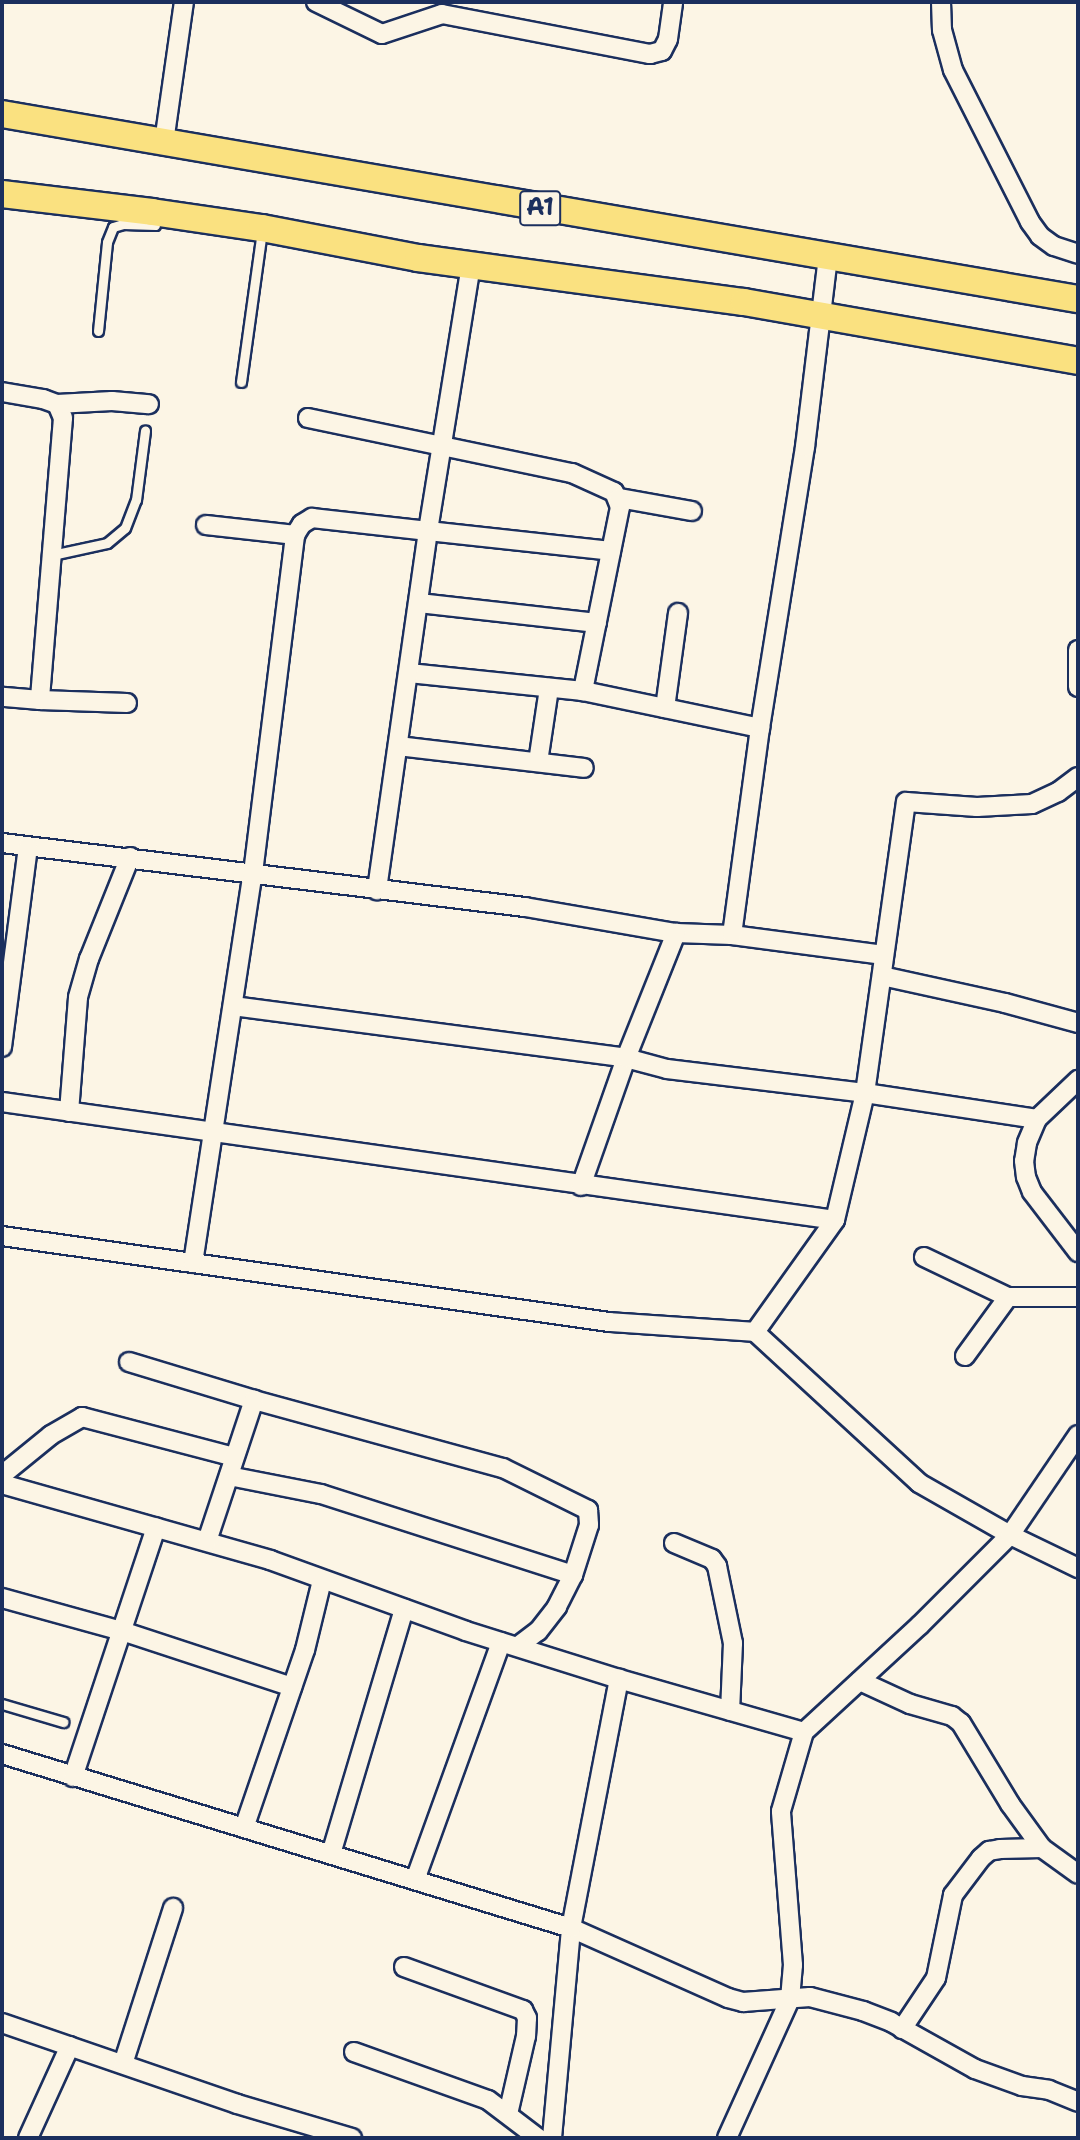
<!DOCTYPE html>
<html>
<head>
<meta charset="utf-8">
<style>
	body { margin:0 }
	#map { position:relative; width:1080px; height:2140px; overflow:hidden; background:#fcf5e5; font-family:"Shantell Sans",sans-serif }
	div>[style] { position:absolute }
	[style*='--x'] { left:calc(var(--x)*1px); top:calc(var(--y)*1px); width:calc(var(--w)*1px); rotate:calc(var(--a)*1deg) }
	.roads { filter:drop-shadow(2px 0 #1b2f5e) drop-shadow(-2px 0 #1b2f5e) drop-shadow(0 2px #1b2f5e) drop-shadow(0 -2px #1b2f5e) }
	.lane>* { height:9px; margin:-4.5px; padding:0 4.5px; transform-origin:4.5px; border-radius:4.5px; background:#fcf5e5 }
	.street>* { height:18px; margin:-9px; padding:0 9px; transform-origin:9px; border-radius:9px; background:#fcf5e5 }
	.primary>* { height:26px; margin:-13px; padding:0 13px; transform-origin:13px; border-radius:13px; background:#fae180 }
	span { translate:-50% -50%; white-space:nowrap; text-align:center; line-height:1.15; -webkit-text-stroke:5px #fcf5e5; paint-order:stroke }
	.shield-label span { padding:2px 5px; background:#fcf5e5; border:2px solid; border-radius:5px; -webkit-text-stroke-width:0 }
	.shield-label { font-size:24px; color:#1b2f5e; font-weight:700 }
	.frame { position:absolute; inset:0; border:4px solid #1b2f5e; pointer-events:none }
</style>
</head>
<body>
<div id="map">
	<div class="roads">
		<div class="lane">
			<i style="--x:98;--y:331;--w:89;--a:-84.2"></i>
			<i style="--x:107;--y:242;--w:16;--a:-68"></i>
			<i style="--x:113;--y:227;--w:10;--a:-17"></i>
			<i style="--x:123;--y:224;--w:32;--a:2"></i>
			<i style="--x:241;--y:382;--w:152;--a:-82.1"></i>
			<i style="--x:52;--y:555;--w:56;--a:-12.3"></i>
			<i style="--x:107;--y:543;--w:23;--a:-40"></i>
			<i style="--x:125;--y:528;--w:30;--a:-69"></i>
			<i style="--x:136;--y:500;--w:70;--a:-82.6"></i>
			<i style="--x:2;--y:1704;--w:64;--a:16.4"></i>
		</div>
		<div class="street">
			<i style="--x:316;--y:2;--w:73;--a:25.9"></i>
			<i style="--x:382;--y:34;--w:63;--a:-18.4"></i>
			<i style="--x:442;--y:14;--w:212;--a:10.9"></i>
			<i style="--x:650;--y:54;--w:12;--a:-14"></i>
			<i style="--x:662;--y:51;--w:13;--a:-63"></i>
			<i style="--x:668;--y:39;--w:37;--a:-82"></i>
			<i style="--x:941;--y:2;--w:28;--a:88"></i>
			<i style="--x:942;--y:30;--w:41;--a:74.6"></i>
			<i style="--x:953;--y:70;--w:170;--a:63.1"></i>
			<i style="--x:1030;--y:222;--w:17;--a:54"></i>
			<i style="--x:1040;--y:236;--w:17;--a:36"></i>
			<i style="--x:1054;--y:246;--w:25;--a:18"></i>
			<i style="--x:164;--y:142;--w:141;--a:-81.9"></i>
			<i style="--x:471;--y:265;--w:269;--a:99.2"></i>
			<i style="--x:428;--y:531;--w:184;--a:6.2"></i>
			<i style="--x:2;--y:392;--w:42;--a:9.7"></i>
			<i style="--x:43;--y:399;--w:15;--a:20"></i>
			<i style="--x:57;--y:404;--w:15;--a:67"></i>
			<i style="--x:63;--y:418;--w:283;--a:94.7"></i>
			<i style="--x:40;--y:700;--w:38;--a:-175"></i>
			<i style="--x:57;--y:404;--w:55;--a:-3.1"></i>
			<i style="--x:112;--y:401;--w:37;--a:5"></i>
			<i style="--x:308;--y:418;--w:270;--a:11.8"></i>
			<i style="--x:572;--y:473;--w:46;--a:24.3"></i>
			<i style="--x:614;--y:492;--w:16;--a:68"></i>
			<i style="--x:620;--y:507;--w:188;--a:101.4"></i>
			<i style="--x:619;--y:498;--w:74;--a:10.1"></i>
			<i style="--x:206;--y:525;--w:90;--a:6.4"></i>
			<i style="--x:419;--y:603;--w:179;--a:6.4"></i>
			<i style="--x:1078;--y:650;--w:37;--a:90"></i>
			<i style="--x:409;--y:673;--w:175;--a:5.9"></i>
			<i style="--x:583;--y:691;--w:181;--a:11.8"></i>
			<i style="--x:40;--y:700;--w:87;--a:2"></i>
			<i style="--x:665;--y:708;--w:96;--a:-82.2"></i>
			<i style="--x:398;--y:746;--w:187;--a:6.7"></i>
			<i style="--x:538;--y:762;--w:75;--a:-81.5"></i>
			<i style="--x:2;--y:843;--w:527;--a:6.98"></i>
			<i style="--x:525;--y:907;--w:153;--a:9.8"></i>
			<i style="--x:676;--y:933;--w:56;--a:2"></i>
			<i style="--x:732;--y:935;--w:153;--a:7.5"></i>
			<i style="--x:732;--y:935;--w:209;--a:-82.3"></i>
			<i style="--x:760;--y:728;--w:285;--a:-80.9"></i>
			<i style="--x:805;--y:447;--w:191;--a:-83.1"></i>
			<i style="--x:882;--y:976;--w:126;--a:12.4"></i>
			<i style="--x:1005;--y:1003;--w:76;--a:15.3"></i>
			<i style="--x:233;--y:1006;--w:396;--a:7.5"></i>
			<i style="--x:626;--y:1058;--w:42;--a:15"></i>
			<i style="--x:667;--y:1069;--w:199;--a:6.9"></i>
			<i style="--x:865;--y:1093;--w:174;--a:8.6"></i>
			<i style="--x:1037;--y:1119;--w:57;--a:-43.6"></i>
			<i style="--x:2;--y:1047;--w:202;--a:-82.6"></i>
			<i style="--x:2;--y:1102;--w:841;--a:8.06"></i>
			<i style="--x:835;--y:1220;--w:130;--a:-76.7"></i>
			<i style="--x:865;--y:1093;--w:294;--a:-82"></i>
			<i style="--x:906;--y:802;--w:71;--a:4"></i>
			<i style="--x:977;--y:807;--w:55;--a:-3.1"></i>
			<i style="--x:1032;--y:804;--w:29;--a:-25"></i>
			<i style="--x:1058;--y:792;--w:25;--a:-37"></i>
			<i style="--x:69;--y:1112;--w:115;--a:-85.5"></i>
			<i style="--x:78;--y:997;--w:40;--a:-74"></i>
			<i style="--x:89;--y:959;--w:110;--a:-68.1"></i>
			<i style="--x:1037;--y:1119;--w:26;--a:113"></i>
			<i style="--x:1027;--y:1143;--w:18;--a:99"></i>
			<i style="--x:1024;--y:1161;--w:16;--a:83"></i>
			<i style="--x:1026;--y:1177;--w:16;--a:68"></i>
			<i style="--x:1032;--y:1192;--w:76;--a:52.5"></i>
			<i style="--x:581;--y:1186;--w:136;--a:-70.6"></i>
			<i style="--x:626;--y:1058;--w:135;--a:-68.2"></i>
			<i style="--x:2;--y:1236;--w:613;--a:8.06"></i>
			<i style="--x:609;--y:1322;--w:146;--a:3.9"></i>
			<i style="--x:755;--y:1332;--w:138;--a:-54.5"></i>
			<i style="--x:924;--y:1257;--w:93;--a:25.5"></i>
			<i style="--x:1008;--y:1297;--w:70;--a:0"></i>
			<i style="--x:193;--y:1263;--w:395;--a:-81.3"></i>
			<i style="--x:253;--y:873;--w:341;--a:-82.9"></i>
			<i style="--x:295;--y:535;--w:13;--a:-58"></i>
			<i style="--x:302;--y:524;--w:12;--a:-31"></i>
			<i style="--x:312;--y:518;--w:117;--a:6.4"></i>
			<i style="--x:428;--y:531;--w:363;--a:98.1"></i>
			<i style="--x:755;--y:1332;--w:223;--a:42.6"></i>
			<i style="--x:919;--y:1483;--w:105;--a:29.7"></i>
			<i style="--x:1010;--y:1535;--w:76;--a:25.9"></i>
			<i style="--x:965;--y:1356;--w:73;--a:-53.9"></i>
			<i style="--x:129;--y:1362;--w:131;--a:16.9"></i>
			<i style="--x:254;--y:1400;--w:258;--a:15.3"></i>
			<i style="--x:503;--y:1468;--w:95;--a:26.3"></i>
			<i style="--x:588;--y:1510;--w:15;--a:86"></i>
			<i style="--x:589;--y:1525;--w:52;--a:107.7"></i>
			<i style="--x:573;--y:1575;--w:36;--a:117"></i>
			<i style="--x:557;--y:1607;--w:31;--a:128"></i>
			<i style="--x:538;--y:1631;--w:26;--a:143"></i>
			<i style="--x:2;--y:1475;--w:63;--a:-39.2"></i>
			<i style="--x:51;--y:1435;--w:36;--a:-30"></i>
			<i style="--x:82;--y:1417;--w:157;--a:14.7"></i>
			<i style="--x:229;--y:1476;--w:94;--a:11.1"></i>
			<i style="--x:321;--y:1494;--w:265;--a:17.8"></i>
			<i style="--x:2;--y:1484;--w:279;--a:15.8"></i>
			<i style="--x:270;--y:1560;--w:208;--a:19.9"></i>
			<i style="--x:466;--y:1631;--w:160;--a:17.4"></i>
			<i style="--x:207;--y:1541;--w:149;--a:-71.6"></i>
			<i style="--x:674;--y:1543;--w:41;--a:22.8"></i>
			<i style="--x:712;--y:1559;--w:9;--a:54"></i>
			<i style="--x:717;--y:1566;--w:79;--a:78.3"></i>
			<i style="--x:733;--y:1643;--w:68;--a:92.5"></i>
			<i style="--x:2;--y:1598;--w:124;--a:15.4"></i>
			<i style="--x:122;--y:1631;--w:179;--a:18.2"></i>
			<i style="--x:860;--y:1681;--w:55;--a:24.7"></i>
			<i style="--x:910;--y:1704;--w:44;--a:15.9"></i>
			<i style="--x:952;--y:1716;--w:11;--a:38"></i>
			<i style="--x:961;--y:1723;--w:95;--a:58.8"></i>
			<i style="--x:1010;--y:1804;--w:54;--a:54"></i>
			<i style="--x:1042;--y:1848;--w:44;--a:35.8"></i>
			<i style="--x:2;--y:1754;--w:595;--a:17"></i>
			<i style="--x:571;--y:1928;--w:172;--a:24"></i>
			<i style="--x:728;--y:1998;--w:16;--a:15"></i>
			<i style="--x:743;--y:2002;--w:67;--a:-4.3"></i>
			<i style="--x:810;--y:1997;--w:55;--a:14.8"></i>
			<i style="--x:863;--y:2011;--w:30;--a:21"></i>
			<i style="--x:891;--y:2022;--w:96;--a:29.2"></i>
			<i style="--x:975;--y:2069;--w:50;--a:19.9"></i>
			<i style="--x:1022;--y:2086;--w:27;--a:8"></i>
			<i style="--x:1049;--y:2090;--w:31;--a:22"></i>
			<i style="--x:73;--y:1777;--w:263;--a:-71.6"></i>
			<i style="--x:244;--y:1828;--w:188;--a:-71.1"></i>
			<i style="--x:305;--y:1650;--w:72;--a:-76.3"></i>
			<i style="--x:331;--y:1854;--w:256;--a:-73.4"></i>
			<i style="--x:415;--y:1880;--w:253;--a:-70.1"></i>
			<i style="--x:404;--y:1967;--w:127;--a:19.9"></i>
			<i style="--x:523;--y:2010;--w:9;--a:63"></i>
			<i style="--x:527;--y:2018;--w:18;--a:93"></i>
			<i style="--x:526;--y:2036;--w:80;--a:103"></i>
			<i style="--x:2;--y:2023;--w:249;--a:19"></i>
			<i style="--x:237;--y:2104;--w:120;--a:16.5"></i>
			<i style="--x:902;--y:2029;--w:61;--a:-56.3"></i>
			<i style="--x:936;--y:1978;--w:85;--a:-78.4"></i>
			<i style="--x:953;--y:1895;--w:46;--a:-52.9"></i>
			<i style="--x:981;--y:1858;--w:11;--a:-41"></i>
			<i style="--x:989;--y:1851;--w:11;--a:-10"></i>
			<i style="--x:1000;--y:1849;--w:42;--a:-1.4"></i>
			<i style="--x:354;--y:2052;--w:142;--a:19.7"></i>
			<i style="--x:488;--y:2100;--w:63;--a:37.2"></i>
			<i style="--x:123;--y:2064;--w:164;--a:-72.2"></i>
			<i style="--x:28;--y:2138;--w:101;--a:-65.5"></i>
			<i style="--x:552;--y:2138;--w:211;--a:-84.8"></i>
			<i style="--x:571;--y:1928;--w:254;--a:-79.1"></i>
			<i style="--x:619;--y:1679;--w:192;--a:16"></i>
			<i style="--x:804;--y:1732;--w:158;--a:-42.7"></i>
			<i style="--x:920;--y:1625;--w:127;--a:-45"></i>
			<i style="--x:1010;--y:1535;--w:121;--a:-55.8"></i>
			<i style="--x:727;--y:2138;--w:153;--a:-65.6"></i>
			<i style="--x:790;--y:1999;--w:34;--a:-85"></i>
			<i style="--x:793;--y:1965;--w:154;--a:-94.5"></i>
			<i style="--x:781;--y:1811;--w:82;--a:-73.8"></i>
		</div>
		<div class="primary">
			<i style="--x:2;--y:114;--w:1092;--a:9.76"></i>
			<i style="--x:2;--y:194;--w:151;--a:6.8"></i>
			<i style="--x:152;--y:212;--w:111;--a:8.3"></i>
			<i style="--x:262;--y:228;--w:159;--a:10.9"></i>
			<i style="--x:418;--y:258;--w:329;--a:7.7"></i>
			<i style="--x:744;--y:302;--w:339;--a:10"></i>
		</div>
	</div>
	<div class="shield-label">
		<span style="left:540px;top:208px">A1</span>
	</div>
	<div class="frame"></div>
</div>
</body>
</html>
